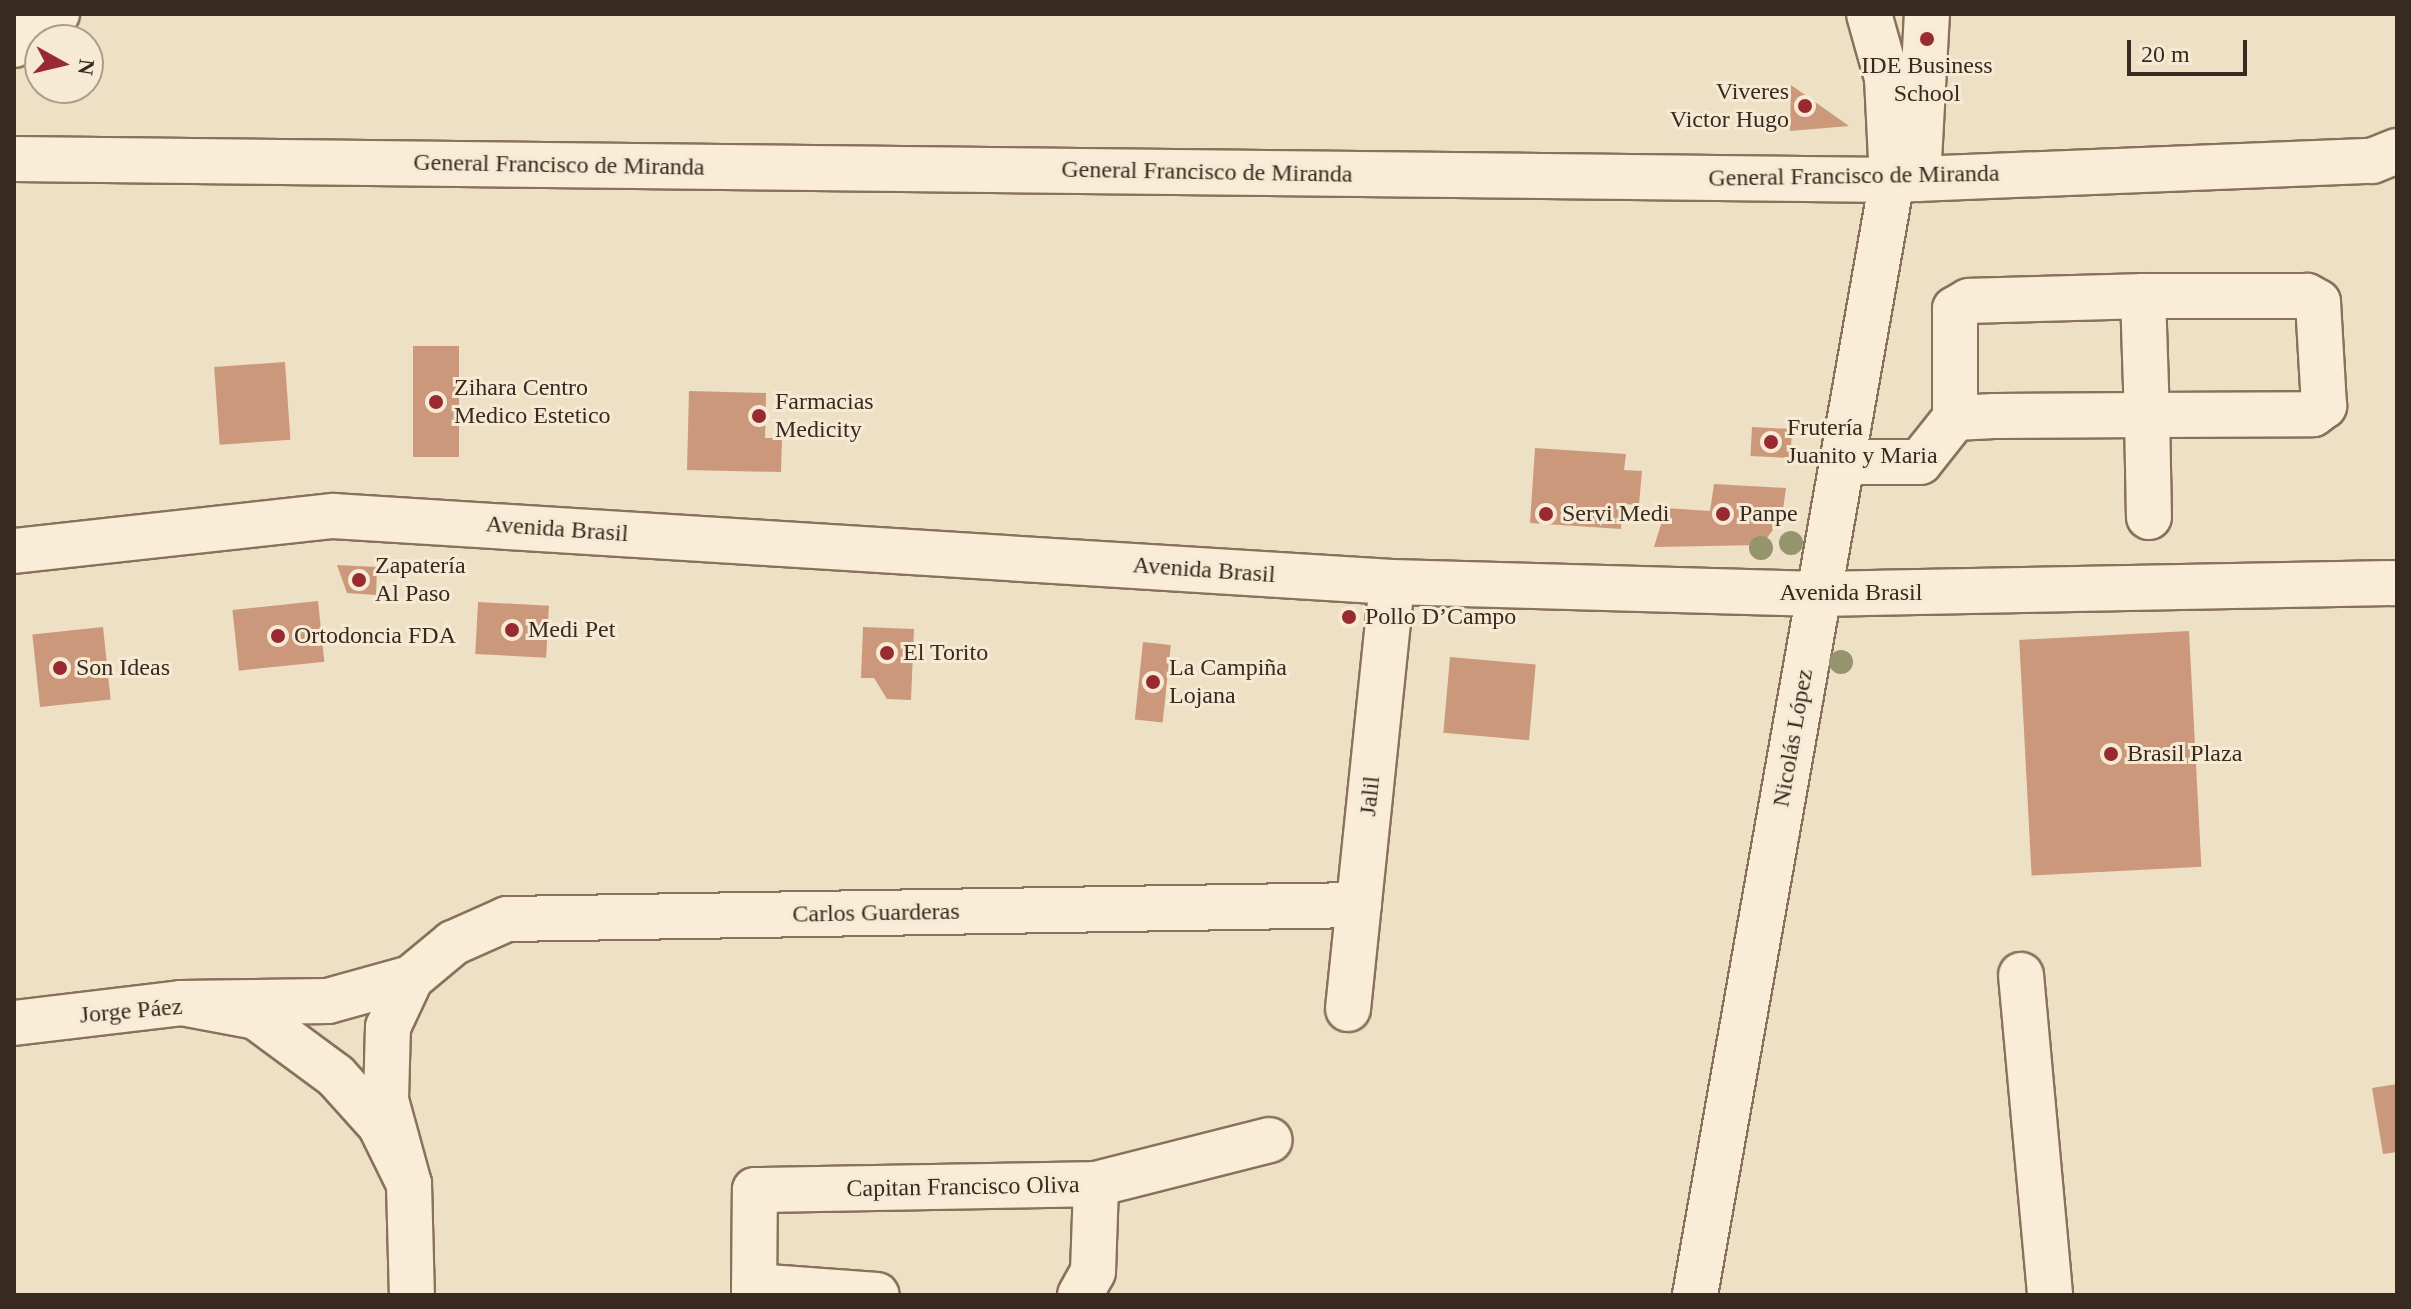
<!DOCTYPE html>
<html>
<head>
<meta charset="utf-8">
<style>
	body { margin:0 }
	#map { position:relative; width:2411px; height:1309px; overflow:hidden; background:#eee0c5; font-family:Georgia,serif }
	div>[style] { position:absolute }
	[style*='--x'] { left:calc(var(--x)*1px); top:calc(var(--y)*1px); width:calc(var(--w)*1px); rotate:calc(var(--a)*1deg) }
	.building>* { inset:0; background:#cc987b; transform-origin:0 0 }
	.roads { filter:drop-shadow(2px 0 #89715b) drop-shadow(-2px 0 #89715b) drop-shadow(0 2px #89715b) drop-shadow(0 -2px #89715b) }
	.minor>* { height:44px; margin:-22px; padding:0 22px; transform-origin:22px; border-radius:22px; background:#f9edd8 }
	.trees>* { width:24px; height:24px; margin:-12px; border-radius:50%; background:#95946d }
	.dots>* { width:22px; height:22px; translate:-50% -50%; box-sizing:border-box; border:4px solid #f6ead4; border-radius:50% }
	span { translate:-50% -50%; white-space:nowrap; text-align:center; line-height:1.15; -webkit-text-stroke:6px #f6ead4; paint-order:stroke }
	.poi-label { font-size:24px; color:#392a1f }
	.right { translate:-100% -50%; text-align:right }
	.left { translate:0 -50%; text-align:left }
	.street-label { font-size:24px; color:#392a1f }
	.frame { position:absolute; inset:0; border:16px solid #392a1f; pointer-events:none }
	.north { position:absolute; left:24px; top:24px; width:80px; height:80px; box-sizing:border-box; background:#f6ead4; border:2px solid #aa9d8c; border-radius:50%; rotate:98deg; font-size:22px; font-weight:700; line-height:32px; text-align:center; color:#392a1f }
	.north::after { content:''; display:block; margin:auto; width:28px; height:36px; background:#982b32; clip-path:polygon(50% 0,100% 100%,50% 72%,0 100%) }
	.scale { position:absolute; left:2127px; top:40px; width:120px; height:36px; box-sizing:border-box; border:4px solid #392a1f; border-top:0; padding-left:10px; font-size:24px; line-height:28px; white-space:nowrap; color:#392a1f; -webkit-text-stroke:6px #f6ead4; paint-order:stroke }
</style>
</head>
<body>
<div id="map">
	<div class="building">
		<i style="clip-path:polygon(1791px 85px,1849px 126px,1790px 131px)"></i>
		<i style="left:459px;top:346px;width:111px;height:46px;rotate:90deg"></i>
		<i style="left:285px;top:362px;width:78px;height:71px;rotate:86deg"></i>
		<i style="clip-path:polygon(689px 391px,766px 393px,765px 438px,782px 438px,781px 472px,687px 470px)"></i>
		<i style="left:1752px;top:427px;width:40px;height:29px;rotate:3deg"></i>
		<i style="clip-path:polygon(1535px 448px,1626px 454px,1624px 470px,1642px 471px,1639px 505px,1622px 504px,1621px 529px,1530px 523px)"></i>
		<i style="clip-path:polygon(1714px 484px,1786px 488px,1782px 517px,1762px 545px,1654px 547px,1666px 508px,1710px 511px)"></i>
		<i style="clip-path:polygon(337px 565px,377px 567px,376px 595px,347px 593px)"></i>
		<i style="left:318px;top:601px;width:61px;height:86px;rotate:84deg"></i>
		<i style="left:478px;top:602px;width:71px;height:52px;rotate:3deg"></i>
		<i style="left:103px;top:627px;width:73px;height:71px;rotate:84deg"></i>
		<i style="clip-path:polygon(863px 627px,914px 629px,911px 700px,887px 699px,874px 678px,861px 678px)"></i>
		<i style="left:2189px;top:631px;width:236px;height:170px;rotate:87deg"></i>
		<i style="left:1143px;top:642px;width:28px;height:78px;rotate:6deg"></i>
		<i style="left:1450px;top:657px;width:86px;height:76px;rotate:5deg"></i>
		<i style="clip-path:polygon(2397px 1084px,2397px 1152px,2383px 1154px,2372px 1088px)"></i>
	</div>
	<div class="roads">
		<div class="minor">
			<i style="--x:14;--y:45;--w:53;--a:-35.8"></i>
			<i style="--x:14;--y:159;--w:1878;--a:0.64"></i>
			<i style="--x:1892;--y:180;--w:480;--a:-2.3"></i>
			<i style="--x:2372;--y:161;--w:27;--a:-22"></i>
			<i style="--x:1918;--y:179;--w:165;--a:-86.9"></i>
			<i style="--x:1955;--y:418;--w:109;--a:-90"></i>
			<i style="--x:1955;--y:309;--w:16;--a:-30"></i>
			<i style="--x:1969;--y:301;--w:174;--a:-1.6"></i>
			<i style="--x:1842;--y:462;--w:78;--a:0"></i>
			<i style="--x:1920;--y:462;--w:56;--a:-51.5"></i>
			<i style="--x:1955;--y:418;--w:39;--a:-3"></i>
			<i style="--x:1994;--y:416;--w:153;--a:-0.4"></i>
			<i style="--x:2147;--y:415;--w:166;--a:-0.3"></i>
			<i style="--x:2313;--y:414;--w:14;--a:-36"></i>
			<i style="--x:2324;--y:406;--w:104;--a:-93.3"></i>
			<i style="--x:2318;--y:302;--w:13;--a:-151"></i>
			<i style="--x:2307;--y:296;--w:164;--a:180"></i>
			<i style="--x:2143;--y:296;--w:119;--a:88.1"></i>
			<i style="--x:2147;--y:415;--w:102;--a:88.9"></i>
			<i style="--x:14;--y:551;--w:321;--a:-6.3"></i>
			<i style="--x:333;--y:516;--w:1061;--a:3.57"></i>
			<i style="--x:1392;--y:582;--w:427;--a:1.6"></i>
			<i style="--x:1819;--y:594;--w:578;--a:-1.09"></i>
			<i style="--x:2021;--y:975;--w:321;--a:84.8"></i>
			<i style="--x:411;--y:978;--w:54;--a:115.1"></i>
			<i style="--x:388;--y:1027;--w:73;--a:91.6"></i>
			<i style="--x:386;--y:1100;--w:87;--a:74.7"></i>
			<i style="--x:409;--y:1184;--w:111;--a:88.5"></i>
			<i style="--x:181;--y:1003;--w:147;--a:-0.8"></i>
			<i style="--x:328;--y:1001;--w:86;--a:-15.5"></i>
			<i style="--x:411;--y:978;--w:55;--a:-39.8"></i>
			<i style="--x:453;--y:943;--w:59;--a:-24"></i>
			<i style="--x:507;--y:919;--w:852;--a:-0.94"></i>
			<i style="--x:1348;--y:1009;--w:429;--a:-84.1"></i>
			<i style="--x:14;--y:1023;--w:168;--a:-6.8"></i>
			<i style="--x:181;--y:1003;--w:76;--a:10.6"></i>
			<i style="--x:256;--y:1017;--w:99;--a:36.4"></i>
			<i style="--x:336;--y:1076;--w:66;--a:48.1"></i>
			<i style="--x:380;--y:1125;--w:66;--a:63.8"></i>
			<i style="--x:754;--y:1286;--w:123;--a:4.2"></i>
			<i style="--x:754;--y:1295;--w:105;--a:-89.5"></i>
			<i style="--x:755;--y:1190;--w:341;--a:-1"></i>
			<i style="--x:1096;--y:1184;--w:179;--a:-14.2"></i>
			<i style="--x:1080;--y:1295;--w:26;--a:-61"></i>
			<i style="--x:1093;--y:1272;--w:88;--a:-88"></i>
			<i style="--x:1695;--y:1295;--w:1132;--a:-79.98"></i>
			<i style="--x:1892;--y:180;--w:102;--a:-92.8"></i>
			<i style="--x:1887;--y:78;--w:66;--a:-105.7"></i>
		</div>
	</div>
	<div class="trees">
		<i style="left:1791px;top:543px"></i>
		<i style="left:1761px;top:548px"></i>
		<i style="left:1841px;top:662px"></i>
	</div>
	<div class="dots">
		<i style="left:1927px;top:39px;background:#982b32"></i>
		<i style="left:1805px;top:106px;background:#982b32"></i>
		<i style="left:436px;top:402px;background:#982b32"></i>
		<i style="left:759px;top:416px;background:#982b32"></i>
		<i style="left:1771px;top:442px;background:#982b32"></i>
		<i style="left:1546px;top:514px;background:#982b32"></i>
		<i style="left:1723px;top:514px;background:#982b32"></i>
		<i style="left:359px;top:580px;background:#982b32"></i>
		<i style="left:1349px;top:617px;background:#982b32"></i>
		<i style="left:512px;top:630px;background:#982b32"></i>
		<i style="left:278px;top:636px;background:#982b32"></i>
		<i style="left:887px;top:653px;background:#982b32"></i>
		<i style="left:60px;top:668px;background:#982b32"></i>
		<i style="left:1153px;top:682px;background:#982b32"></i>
		<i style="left:2111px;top:754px;background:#982b32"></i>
	</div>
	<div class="poi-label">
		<span style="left:1927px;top:80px">IDE Business<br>School</span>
		<span class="right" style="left:1789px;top:106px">Viveres<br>Victor Hugo</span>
		<span class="left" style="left:454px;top:402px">Zihara Centro<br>Medico Estetico</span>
		<span class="left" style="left:775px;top:416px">Farmacias<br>Medicity</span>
		<span class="left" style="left:1787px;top:442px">Frutería<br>Juanito y Maria</span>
		<span class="left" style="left:1562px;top:514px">Servi Medi</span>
		<span class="left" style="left:1739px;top:514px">Panpe</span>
		<span class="left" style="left:375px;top:580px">Zapatería<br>Al Paso</span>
		<span class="left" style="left:1365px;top:617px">Pollo D’Campo</span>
		<span class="left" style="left:528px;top:630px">Medi Pet</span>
		<span class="left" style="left:294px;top:636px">Ortodoncia FDA</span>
		<span class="left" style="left:903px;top:653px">El Torito</span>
		<span class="left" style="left:76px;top:668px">Son Ideas</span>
		<span class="left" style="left:1169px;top:682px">La Campiña<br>Lojana</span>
		<span class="left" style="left:2127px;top:754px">Brasil Plaza</span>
	</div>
	<div class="street-label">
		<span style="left:559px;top:165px;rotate:1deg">General Francisco de Miranda</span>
		<span style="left:1207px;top:172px;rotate:1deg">General Francisco de Miranda</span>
		<span style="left:1854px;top:176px;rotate:-1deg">General Francisco de Miranda</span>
		<span style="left:557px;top:529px;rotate:4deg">Avenida Brasil</span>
		<span style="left:1204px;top:570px;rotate:4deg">Avenida Brasil</span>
		<span style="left:1851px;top:593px">Avenida Brasil</span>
		<span style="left:1793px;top:738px;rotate:-80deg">Nicolás López</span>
		<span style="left:1370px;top:796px;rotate:-84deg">Jalil</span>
		<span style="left:876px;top:913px;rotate:-1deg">Carlos Guarderas</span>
		<span style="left:131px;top:1011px;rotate:-5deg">Jorge Páez</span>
		<span style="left:963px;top:1187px;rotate:-1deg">Capitan Francisco Oliva</span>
	</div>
	<div class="frame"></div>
	<div class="north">N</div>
	<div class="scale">20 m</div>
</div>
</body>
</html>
